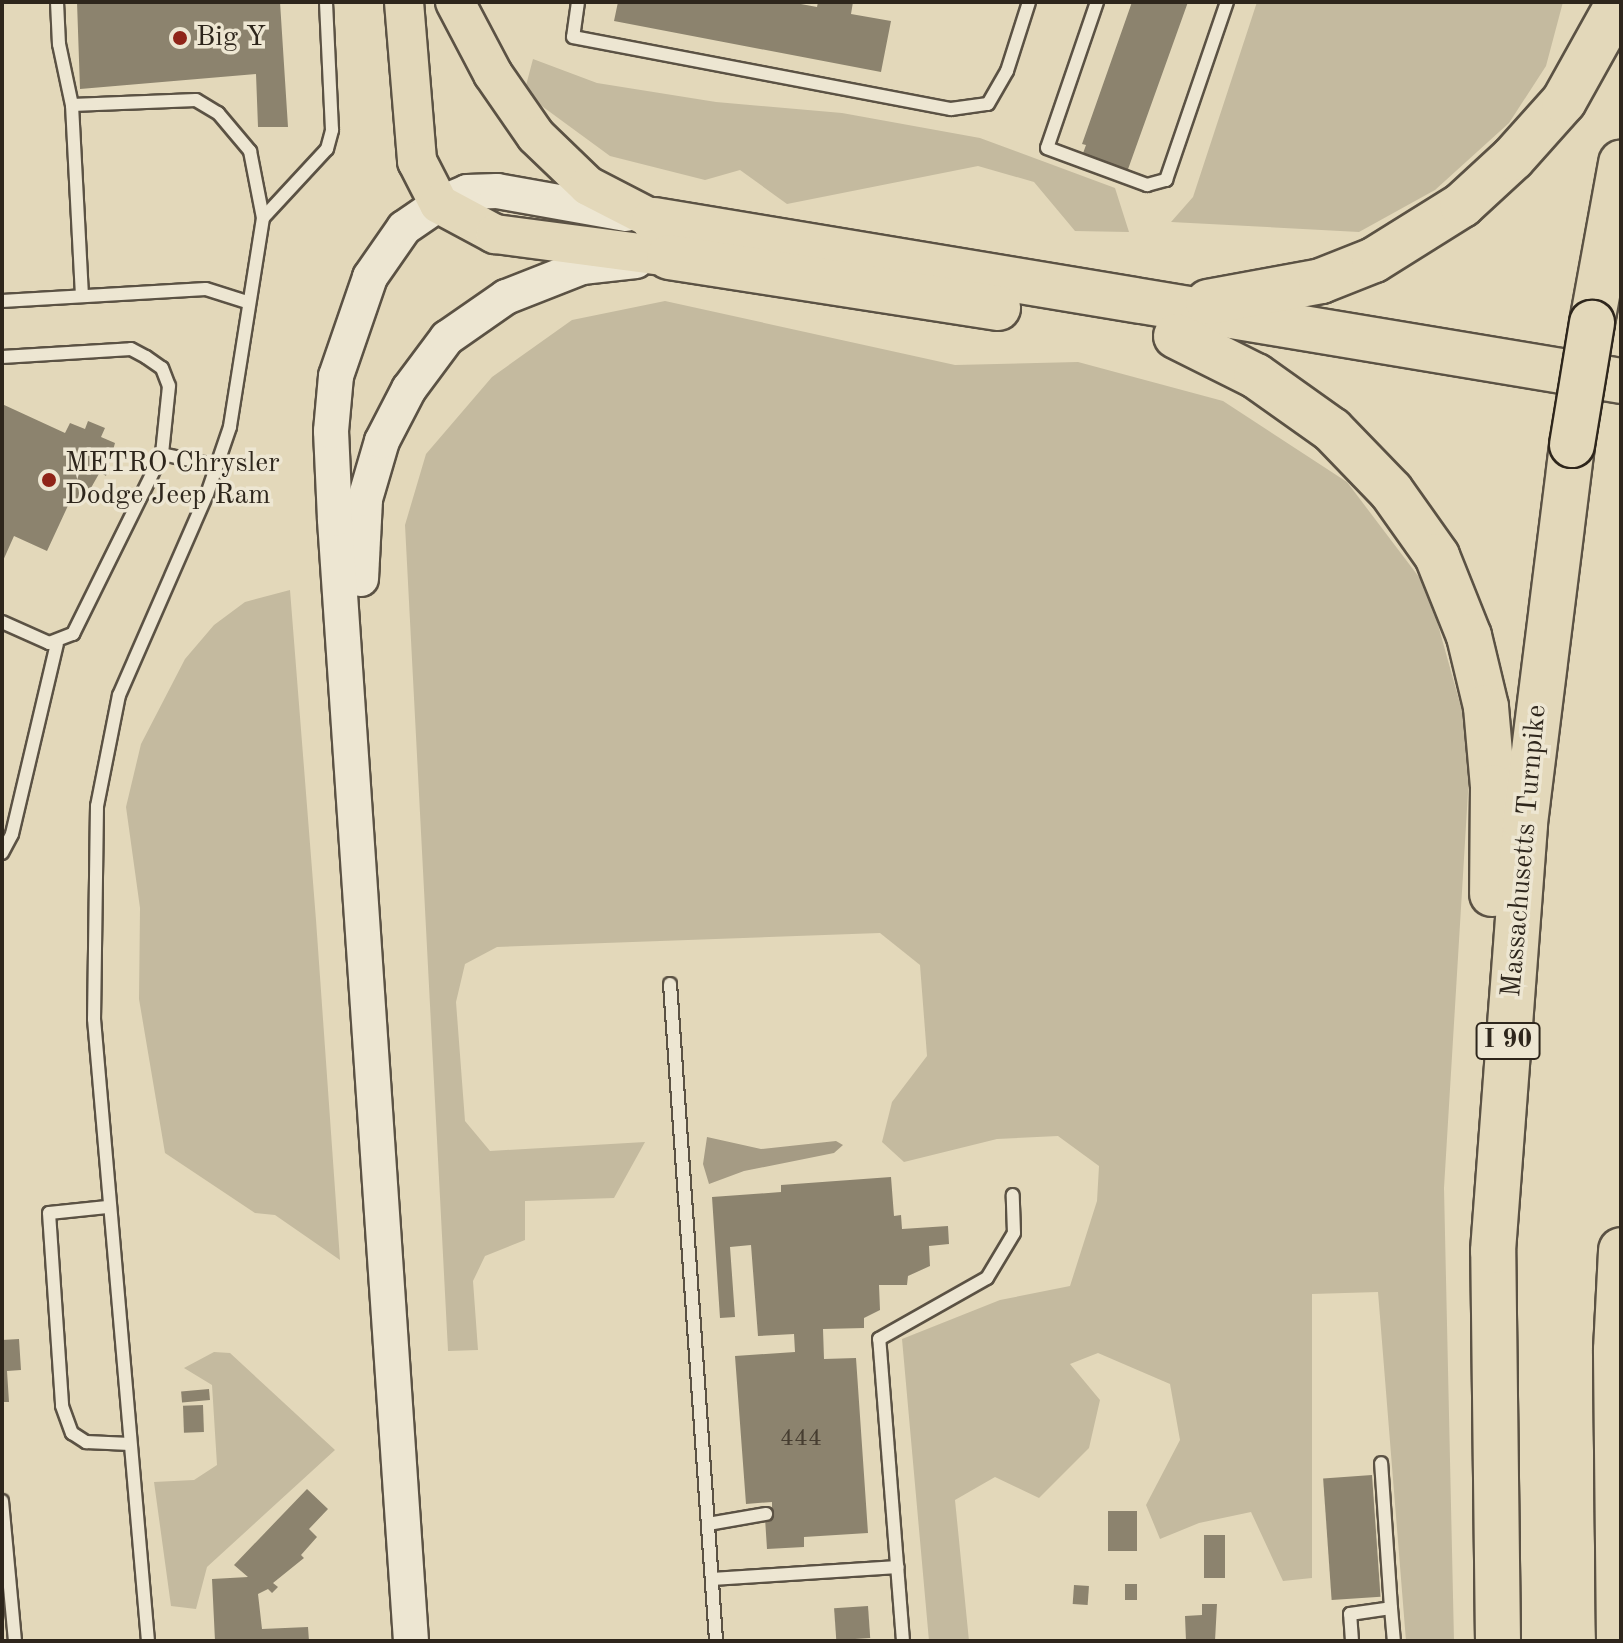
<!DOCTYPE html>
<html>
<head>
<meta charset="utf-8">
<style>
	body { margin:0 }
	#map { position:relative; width:1623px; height:1643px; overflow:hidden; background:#e3d8ba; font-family:"Old Standard TT",serif }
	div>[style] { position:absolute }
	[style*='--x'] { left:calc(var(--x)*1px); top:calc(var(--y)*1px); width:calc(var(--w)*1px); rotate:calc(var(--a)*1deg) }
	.green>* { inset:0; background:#c4ba9f }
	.water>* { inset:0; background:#a59b84 }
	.building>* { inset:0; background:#8c836e; transform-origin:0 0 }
	.roads { filter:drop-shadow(2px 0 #5b5244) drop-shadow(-2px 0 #5b5244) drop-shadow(0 2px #5b5244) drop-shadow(0 -2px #5b5244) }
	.service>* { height:12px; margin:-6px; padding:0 6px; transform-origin:6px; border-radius:6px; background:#ede6d2 }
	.secondary>* { height:34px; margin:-17px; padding:0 17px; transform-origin:17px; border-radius:17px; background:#ede6d2 }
	.primary>* { height:38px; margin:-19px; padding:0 19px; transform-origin:19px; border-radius:19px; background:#e3d8ba }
	.motorway>* { height:44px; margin:-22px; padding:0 22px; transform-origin:22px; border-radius:22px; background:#e3d8ba }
	.bridges { filter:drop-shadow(2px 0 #2e261c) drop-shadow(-2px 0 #2e261c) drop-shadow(0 2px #2e261c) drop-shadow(0 -2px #2e261c) }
	.motorway-bridge>* { height:44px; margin:-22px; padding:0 22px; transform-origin:22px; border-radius:22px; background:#e3d8ba }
	.dots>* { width:22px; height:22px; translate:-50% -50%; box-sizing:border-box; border:4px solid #ede6d2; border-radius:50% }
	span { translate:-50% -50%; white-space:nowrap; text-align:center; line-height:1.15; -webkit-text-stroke:7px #ede6d2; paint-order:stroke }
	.number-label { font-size:24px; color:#463d30 }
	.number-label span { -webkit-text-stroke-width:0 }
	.shield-label span { padding:2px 6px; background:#ede6d2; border:2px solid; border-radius:6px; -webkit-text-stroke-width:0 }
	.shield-label { font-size:26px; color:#2e261c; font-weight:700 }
	.poi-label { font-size:28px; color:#2e261c }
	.left { translate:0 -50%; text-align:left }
	.street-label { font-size:28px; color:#2e261c }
	.frame { position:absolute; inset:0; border:4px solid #2e261c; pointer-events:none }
</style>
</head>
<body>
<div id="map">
	<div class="green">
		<i style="clip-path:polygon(1257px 2px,1563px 2px,1546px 66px,1509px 123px,1435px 190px,1359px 232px,1171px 222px,1193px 197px)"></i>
		<i style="clip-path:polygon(533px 59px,597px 83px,716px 102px,842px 113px,980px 138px,1115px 188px,1129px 232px,1075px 231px,1034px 182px,978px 166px,787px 204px,740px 170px,705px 180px,610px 156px,524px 93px)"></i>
		<i style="clip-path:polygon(665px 301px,955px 365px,1078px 362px,1223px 401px,1347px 482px,1428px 589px,1471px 743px,1444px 1188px,1454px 1641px,1406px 1641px,1378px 1292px,1312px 1294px,1312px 1578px,1283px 1581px,1251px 1512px,1199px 1523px,1160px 1539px,1146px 1505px,1180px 1440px,1170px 1384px,1098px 1353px,1070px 1364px,1100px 1400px,1089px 1448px,1039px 1498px,995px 1477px,955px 1500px,969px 1641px,929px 1641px,902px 1339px,1000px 1300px,1070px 1286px,1097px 1201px,1099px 1166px,1058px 1136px,997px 1139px,904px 1162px,882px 1142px,892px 1102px,927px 1056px,920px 965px,880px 933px,497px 947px,465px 964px,456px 1002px,465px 1121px,490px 1151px,645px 1142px,614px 1198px,525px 1201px,525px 1240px,485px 1256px,473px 1281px,478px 1350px,448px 1351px,405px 525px,426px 454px,492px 377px,572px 320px)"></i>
		<i style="clip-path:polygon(290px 590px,316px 920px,340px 1260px,275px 1215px,255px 1213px,165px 1153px,139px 999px,140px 908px,126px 807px,141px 744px,185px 659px,214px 625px,245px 602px)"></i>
		<i style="clip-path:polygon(214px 1352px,230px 1353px,335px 1450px,207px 1567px,196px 1609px,171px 1606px,154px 1482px,194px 1480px,217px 1465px,212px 1385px,184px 1368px)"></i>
	</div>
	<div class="water">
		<i style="clip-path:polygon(707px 1137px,761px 1149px,836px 1141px,843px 1145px,834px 1153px,744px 1171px,709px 1184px,703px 1164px)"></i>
	</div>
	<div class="building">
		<i style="clip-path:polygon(77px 2px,280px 2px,288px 127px,258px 127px,256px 74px,80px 89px)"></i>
		<i style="clip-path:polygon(618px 2px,790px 2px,817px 7px,818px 2px,853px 2px,851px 14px,891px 21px,881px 72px,614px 21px)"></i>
		<i style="clip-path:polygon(1132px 2px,1188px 2px,1127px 172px,1082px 156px,1086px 145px,1082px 144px)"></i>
		<i style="clip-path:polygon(2px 404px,65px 433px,70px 423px,85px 429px,88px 421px,105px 428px,101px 437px,115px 443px,106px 476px,100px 472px,83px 502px,72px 497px,47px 551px,14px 536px,2px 563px)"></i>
		<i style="clip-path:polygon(891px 1177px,894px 1216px,901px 1215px,902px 1229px,948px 1226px,949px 1244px,929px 1246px,930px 1266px,908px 1276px,907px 1285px,879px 1285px,880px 1310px,864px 1318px,864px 1328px,823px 1329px,824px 1359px,856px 1358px,868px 1533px,804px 1537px,804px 1547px,767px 1549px,765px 1518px,772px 1513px,772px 1502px,746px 1504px,735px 1356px,795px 1352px,794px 1334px,758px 1336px,751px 1245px,730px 1247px,735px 1317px,720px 1318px,712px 1197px,781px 1192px,781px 1185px)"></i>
		<i style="clip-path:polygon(19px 1339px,21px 1370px,7px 1371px,9px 1402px,2px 1402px,2px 1340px)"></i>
		<i style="left:209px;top:1389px;width:11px;height:28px;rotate:85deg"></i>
		<i style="left:203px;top:1405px;width:27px;height:20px;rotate:88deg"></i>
		<i style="left:1372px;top:1475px;width:122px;height:49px;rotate:86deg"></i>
		<i style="clip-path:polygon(307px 1489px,328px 1509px,309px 1529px,317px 1537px,301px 1555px,304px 1558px,273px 1583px,278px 1587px,272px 1593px,268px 1589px,258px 1594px,262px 1629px,308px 1627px,309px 1641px,215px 1641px,212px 1579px,248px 1577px,234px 1565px)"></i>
		<i style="left:1108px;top:1511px;width:29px;height:40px"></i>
		<i style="left:1204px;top:1535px;width:21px;height:43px"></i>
		<i style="left:1125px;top:1584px;width:12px;height:16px"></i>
		<i style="left:1074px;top:1585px;width:15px;height:19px;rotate:4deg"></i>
		<i style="clip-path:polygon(1202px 1604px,1217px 1604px,1215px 1641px,1186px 1641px,1185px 1616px,1202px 1615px)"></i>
		<i style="left:868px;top:1606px;width:32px;height:34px;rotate:86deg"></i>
	</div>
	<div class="roads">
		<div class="service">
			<i style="--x:57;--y:2;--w:42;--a:87.3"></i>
			<i style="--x:59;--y:44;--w:62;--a:78"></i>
			<i style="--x:72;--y:105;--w:191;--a:87"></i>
			<i style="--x:578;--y:2;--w:35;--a:98"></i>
			<i style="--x:573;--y:37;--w:385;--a:10.8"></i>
			<i style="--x:951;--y:109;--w:37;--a:-8"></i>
			<i style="--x:988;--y:104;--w:38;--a:-60"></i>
			<i style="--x:1007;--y:71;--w:72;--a:-72.3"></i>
			<i style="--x:1097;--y:2;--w:154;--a:108.9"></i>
			<i style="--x:1047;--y:148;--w:107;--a:20.3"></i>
			<i style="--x:1147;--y:185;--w:20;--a:-15"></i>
			<i style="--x:1166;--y:180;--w:188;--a:-71.1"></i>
			<i style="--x:72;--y:105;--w:124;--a:-2.3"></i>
			<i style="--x:196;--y:100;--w:26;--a:31"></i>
			<i style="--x:218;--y:113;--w:50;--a:49.9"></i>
			<i style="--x:250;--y:151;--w:68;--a:79"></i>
			<i style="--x:263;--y:218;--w:212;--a:99"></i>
			<i style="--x:230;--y:427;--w:71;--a:108.9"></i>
			<i style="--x:207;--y:494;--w:219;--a:113.6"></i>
			<i style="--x:119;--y:695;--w:113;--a:101.2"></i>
			<i style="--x:97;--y:806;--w:213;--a:90.8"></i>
			<i style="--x:94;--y:1019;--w:624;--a:85.04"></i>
			<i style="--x:263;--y:218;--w:94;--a:-47.2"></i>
			<i style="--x:327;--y:149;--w:20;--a:-75"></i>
			<i style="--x:332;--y:130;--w:128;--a:-92.7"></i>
			<i style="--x:2;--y:301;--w:204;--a:-3.4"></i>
			<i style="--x:206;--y:289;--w:43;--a:17.6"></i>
			<i style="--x:2;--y:357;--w:129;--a:-3.5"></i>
			<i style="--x:131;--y:349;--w:17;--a:28"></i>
			<i style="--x:146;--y:357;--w:19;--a:35"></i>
			<i style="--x:162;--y:368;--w:19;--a:69"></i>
			<i style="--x:169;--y:386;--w:68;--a:95.9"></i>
			<i style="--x:2;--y:622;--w:51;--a:24.1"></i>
			<i style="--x:49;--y:643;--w:26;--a:-21"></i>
			<i style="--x:73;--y:634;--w:201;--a:-63.7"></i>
			<i style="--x:162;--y:454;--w:56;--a:12.3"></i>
			<i style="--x:2;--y:853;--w:21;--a:-62"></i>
			<i style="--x:12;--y:834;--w:195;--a:-76.7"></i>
			<i style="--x:670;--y:984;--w:659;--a:85.99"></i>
			<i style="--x:107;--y:1207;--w:58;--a:174.1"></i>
			<i style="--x:49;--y:1213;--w:193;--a:86.1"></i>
			<i style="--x:62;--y:1406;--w:29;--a:70"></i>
			<i style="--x:72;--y:1433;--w:17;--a:33"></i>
			<i style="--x:86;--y:1442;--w:44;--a:2.6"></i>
			<i style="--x:2;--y:1501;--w:141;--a:84.7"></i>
			<i style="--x:708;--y:1524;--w:59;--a:-9.8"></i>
			<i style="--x:712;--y:1579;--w:186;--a:-3.7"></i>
			<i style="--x:1391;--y:1608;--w:33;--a:85"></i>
			<i style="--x:903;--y:1641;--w:303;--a:-94.5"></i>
			<i style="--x:879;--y:1339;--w:124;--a:-29.5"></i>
			<i style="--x:987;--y:1278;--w:52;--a:-59"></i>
			<i style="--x:1014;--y:1233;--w:38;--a:-92"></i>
			<i style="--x:1352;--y:1641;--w:27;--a:-94"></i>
			<i style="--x:1350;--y:1614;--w:41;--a:-8.3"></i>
			<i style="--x:1391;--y:1608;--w:145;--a:-93.9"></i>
		</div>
		<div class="secondary">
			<i style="--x:361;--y:579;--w:80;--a:-87.1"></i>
			<i style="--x:365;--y:499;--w:60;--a:-73.7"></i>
			<i style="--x:382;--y:441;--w:59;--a:-62.6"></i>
			<i style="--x:409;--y:389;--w:64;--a:-53.3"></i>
			<i style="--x:447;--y:338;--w:72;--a:-34.8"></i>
			<i style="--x:506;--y:297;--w:82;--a:-21.5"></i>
			<i style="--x:582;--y:267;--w:54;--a:-6.3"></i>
			<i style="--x:411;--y:1641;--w:1125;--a:-93.88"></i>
			<i style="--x:335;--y:519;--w:88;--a:-92.6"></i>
			<i style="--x:331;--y:431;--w:55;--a:-84.8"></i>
			<i style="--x:336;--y:376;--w:105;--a:-71"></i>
			<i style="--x:370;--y:277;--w:60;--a:-55.2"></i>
			<i style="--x:404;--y:228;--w:42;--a:-34.4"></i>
			<i style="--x:439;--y:204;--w:30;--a:-23"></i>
			<i style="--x:467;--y:192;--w:30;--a:-2"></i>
			<i style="--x:497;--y:191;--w:131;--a:10.1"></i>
		</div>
		<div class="primary">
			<i style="--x:404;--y:2;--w:160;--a:85.3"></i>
			<i style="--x:417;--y:161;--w:48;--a:62.9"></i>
			<i style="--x:439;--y:204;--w:64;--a:28.2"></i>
			<i style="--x:495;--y:234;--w:176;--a:7.5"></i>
			<i style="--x:455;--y:2;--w:81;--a:62.2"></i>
			<i style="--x:493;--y:74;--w:75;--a:55.3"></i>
			<i style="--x:536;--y:136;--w:72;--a:43.9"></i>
			<i style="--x:588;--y:186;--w:74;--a:27.3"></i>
		</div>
		<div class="motorway">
			<i style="--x:654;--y:220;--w:980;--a:9.45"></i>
			<i style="--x:669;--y:257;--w:333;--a:8.8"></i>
			<i style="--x:1208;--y:302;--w:115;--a:-10.5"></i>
			<i style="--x:1321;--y:281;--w:57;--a:-21.6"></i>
			<i style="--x:1374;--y:260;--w:104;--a:-32"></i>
			<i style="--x:1462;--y:205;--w:69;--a:-42.7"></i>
			<i style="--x:1513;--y:158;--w:76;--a:-48.2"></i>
			<i style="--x:1564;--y:101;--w:113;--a:-60.9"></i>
			<i style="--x:1592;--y:323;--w:163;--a:-79.7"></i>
			<i style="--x:1176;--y:336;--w:89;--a:26.6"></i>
			<i style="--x:1256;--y:376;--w:93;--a:35.4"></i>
			<i style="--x:1332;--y:430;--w:85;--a:46"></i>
			<i style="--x:1391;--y:491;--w:80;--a:54.7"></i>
			<i style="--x:1437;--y:556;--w:86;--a:68.2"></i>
			<i style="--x:1469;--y:636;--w:73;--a:76.5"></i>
			<i style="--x:1486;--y:707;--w:80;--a:85"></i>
			<i style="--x:1493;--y:787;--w:107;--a:90.5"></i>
			<i style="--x:1498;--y:1641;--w:390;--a:-90.7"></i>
			<i style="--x:1493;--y:1251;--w:429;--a:-85.7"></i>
			<i style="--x:1525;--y:823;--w:381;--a:-82.9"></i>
			<i style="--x:1619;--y:1641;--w:291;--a:-90.6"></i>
			<i style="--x:1616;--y:1350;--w:100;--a:-87.1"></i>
		</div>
	</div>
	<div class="bridges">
		<div class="motorway-bridge">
			<i style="--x:1572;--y:445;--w:124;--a:-80.7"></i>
		</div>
	</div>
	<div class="dots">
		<i style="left:180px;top:38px;background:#8f2418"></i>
		<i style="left:49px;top:480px;background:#8f2418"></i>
	</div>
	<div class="number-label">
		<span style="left:801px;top:1440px">444</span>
	</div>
	<div class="shield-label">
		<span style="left:1508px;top:1041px">I 90</span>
	</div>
	<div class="poi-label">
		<span class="left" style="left:196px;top:38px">Big Y</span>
		<span class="left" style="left:65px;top:480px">METRO Chrysler<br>Dodge Jeep Ram</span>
	</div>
	<div class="street-label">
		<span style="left:1525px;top:851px;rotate:-85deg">Massachusetts Turnpike</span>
	</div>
	<div class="frame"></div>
</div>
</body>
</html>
